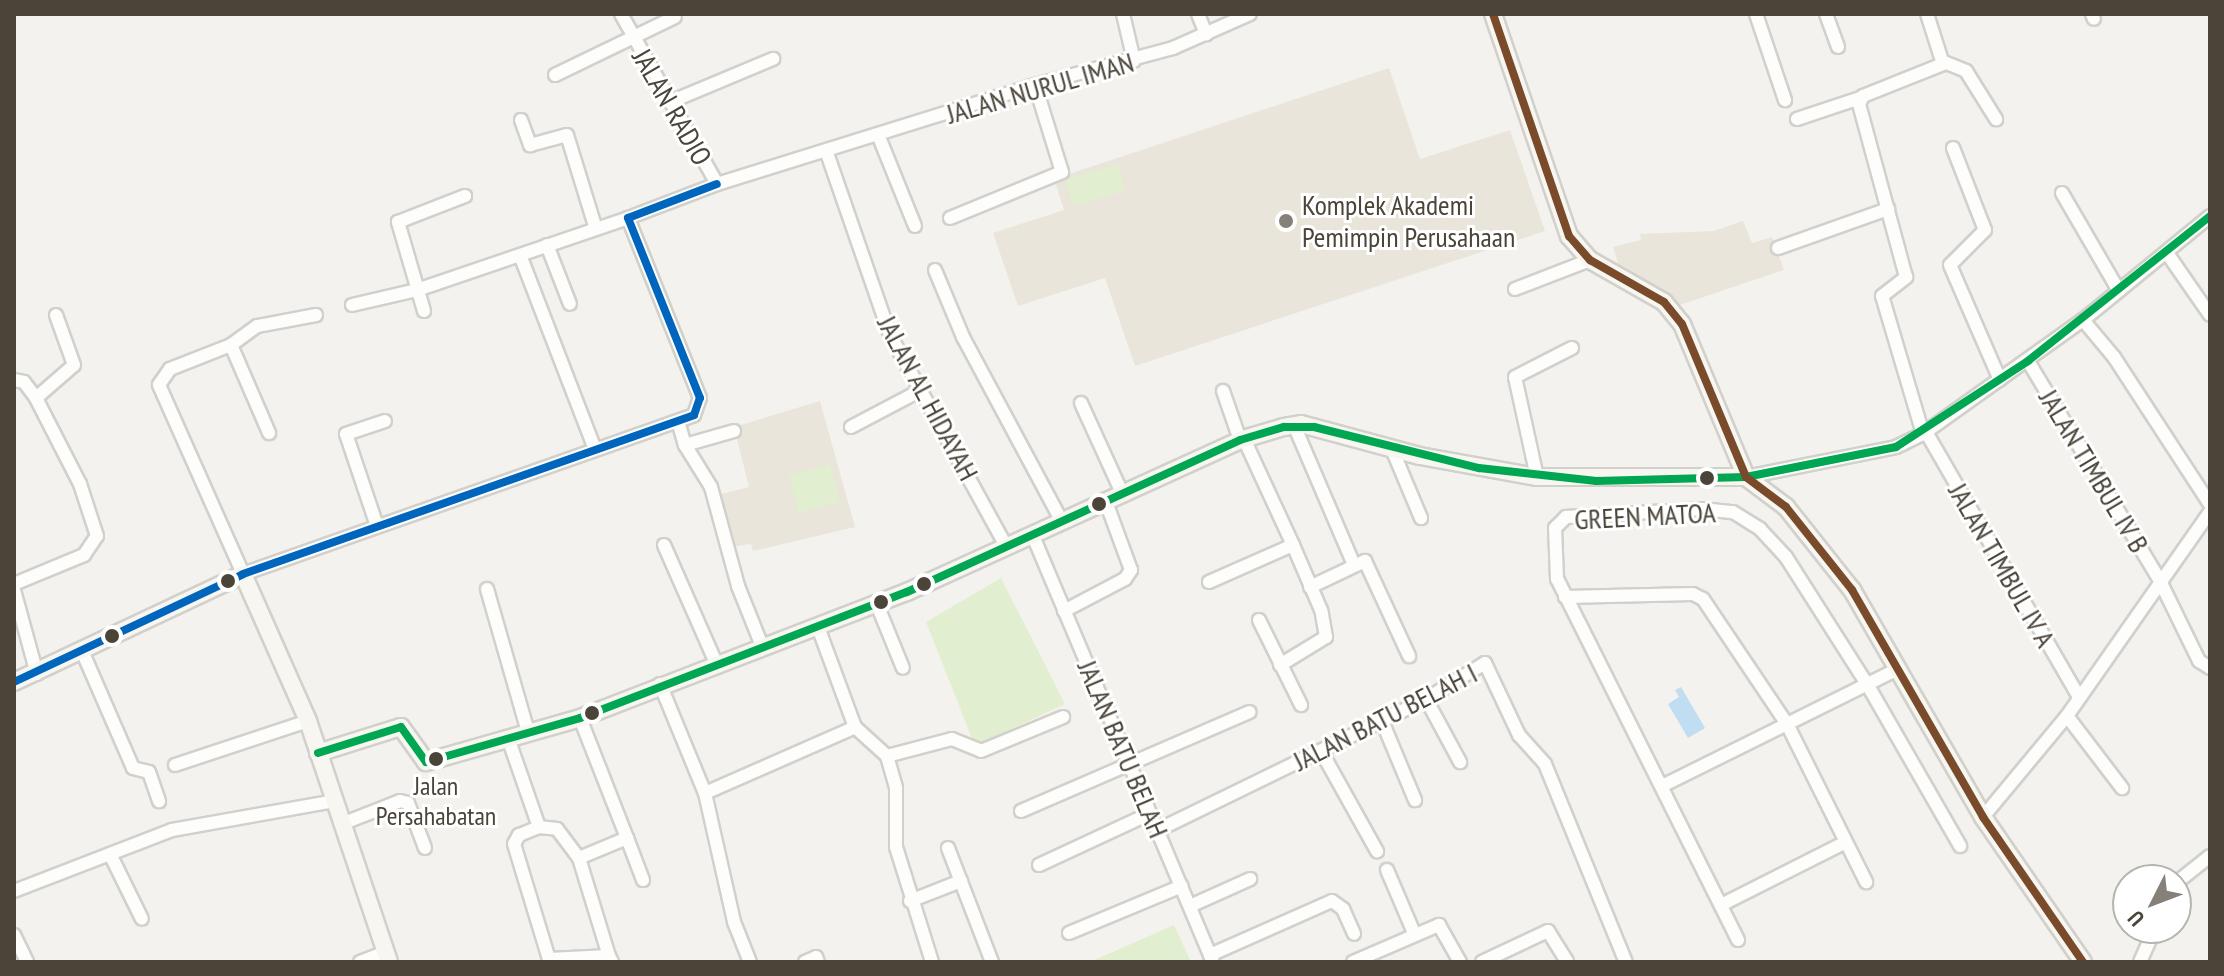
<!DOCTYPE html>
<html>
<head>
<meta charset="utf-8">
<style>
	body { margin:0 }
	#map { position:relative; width:2224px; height:976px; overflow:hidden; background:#f4f2ee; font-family:"PT Sans Narrow",sans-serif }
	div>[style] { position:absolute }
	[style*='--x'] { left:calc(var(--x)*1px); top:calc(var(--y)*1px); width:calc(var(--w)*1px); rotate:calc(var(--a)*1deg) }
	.education>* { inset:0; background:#eae5da }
	.green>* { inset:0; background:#e1eecf; transform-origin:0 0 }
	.water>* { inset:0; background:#c0ddf1 }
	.roads { filter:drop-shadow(2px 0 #d2d0cb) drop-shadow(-2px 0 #d2d0cb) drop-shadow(0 2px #d2d0cb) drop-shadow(0 -2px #d2d0cb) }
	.street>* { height:12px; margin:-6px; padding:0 6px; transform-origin:6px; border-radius:6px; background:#fdfdfc }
	.secondary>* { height:16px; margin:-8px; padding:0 8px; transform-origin:8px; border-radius:8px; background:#f7f6f1 }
	.bus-1>* { height:8px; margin:-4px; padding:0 4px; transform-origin:4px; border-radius:4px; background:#00a651 }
	.bus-2>* { height:8px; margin:-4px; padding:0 4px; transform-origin:4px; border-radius:4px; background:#7a4b2a }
	.bus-3>* { height:8px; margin:-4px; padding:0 4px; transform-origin:4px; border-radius:4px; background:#0065bd }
	.dots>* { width:22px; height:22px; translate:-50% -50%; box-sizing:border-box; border:4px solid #fff; border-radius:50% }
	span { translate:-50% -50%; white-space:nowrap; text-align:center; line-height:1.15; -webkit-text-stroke:6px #fff; paint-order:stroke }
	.bus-label { font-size:26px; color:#4b4439 }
	.street-label { font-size:28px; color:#4b4439 }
	.poi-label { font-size:28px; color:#4b4439 }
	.left { translate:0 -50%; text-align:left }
	.frame { position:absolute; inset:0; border:16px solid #4b4439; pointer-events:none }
	.north { position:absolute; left:2112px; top:864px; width:80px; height:80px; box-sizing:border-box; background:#fff; border:2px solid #b7b4b0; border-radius:50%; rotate:228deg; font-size:22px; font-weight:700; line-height:32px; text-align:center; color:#4b4439 }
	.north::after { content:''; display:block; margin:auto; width:28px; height:36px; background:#868178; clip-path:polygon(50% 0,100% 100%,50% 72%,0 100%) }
</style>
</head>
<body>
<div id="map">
	<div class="education">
		<i style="clip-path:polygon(1389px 68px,1420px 159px,1510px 130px,1545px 231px,1135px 366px,1105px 278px,1018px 306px,993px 233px,1064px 210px,1054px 179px)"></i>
		<i style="clip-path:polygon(1743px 221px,1752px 243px,1772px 237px,1784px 270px,1662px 311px,1619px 267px,1613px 247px,1641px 240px,1640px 234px,1714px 231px)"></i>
		<i style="clip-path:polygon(820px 401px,855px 527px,753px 551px,751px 544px,732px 547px,718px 495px,749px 487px,734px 427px)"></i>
	</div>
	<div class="green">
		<i style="left:1117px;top:164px;width:28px;height:54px;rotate:73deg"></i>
		<i style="left:830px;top:464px;width:39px;height:43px;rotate:75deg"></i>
		<i style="clip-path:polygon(1001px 578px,1065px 704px,975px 746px,926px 622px)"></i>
		<i style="clip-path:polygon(1174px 925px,1191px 962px,1090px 962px)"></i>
	</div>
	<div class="water">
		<i style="clip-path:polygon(1681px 687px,1705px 728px,1688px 738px,1668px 704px,1679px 697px,1675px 690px)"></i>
	</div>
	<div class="roads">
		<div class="street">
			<i style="--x:621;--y:14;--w:195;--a:60.5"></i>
			<i style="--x:717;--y:184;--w:333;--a:-17.3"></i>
			<i style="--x:1035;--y:85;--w:143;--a:-15"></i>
			<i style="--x:1173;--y:48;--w:84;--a:-23.8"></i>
			<i style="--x:1123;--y:14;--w:48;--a:76.8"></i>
			<i style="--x:1198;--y:14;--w:22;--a:68"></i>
			<i style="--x:1756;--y:14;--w:91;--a:71.4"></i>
			<i style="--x:1826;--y:14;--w:35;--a:70"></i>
			<i style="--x:2092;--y:14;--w:5;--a:68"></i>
			<i style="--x:1944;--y:62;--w:24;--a:22"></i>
			<i style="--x:1966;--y:71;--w:57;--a:58"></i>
			<i style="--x:555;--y:75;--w:133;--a:-25.8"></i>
			<i style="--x:670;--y:102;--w:112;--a:-22.7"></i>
			<i style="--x:1797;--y:119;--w:66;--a:-18.4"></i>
			<i style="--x:521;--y:120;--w:27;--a:70"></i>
			<i style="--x:530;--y:145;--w:38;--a:-15"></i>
			<i style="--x:567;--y:135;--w:98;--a:72.9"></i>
			<i style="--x:879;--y:137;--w:96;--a:68"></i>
			<i style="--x:1953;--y:148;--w:88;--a:68.7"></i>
			<i style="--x:1985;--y:230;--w:49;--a:135"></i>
			<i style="--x:1950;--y:265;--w:125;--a:66.5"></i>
			<i style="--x:827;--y:153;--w:193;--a:70.9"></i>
			<i style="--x:890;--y:335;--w:243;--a:61.2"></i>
			<i style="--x:2062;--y:193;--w:113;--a:59.8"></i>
			<i style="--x:950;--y:218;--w:121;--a:-22.3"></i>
			<i style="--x:1062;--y:172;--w:91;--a:-107.2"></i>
			<i style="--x:547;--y:245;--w:63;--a:68.7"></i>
			<i style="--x:1778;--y:248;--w:117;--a:-19.5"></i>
			<i style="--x:2167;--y:253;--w:75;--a:55.3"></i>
			<i style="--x:520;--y:255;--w:206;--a:68.9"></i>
			<i style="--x:935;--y:270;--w:73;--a:67.3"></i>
			<i style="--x:963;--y:337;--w:210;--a:61.8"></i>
			<i style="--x:1515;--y:289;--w:80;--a:-21.1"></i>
			<i style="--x:352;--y:305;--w:67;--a:-13"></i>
			<i style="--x:417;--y:290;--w:223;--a:-18.8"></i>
			<i style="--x:424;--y:311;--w:93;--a:-106.3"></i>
			<i style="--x:398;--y:222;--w:72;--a:-21.2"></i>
			<i style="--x:316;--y:315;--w:60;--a:169.4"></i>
			<i style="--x:257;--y:326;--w:32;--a:144"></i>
			<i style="--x:231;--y:345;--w:66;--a:158.5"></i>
			<i style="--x:170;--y:369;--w:19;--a:125"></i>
			<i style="--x:159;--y:385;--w:207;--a:66"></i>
			<i style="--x:243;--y:574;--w:478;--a:-19.4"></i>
			<i style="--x:694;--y:415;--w:18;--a:-71"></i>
			<i style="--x:700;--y:398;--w:194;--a:-111.8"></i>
			<i style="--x:628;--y:218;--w:95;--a:-20.9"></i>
			<i style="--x:2083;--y:320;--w:48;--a:50"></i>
			<i style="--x:2114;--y:357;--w:176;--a:56.9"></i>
			<i style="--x:231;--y:345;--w:96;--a:66.6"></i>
			<i style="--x:2028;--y:361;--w:257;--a:59"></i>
			<i style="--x:2160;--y:581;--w:89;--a:64"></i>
			<i style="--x:2199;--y:661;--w:13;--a:32"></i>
			<i style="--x:14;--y:380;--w:10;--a:11"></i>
			<i style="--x:24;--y:382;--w:20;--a:53"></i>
			<i style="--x:1223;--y:391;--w:52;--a:70.9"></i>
			<i style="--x:1081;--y:403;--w:101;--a:65.5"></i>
			<i style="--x:678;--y:421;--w:25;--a:74"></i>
			<i style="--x:685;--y:445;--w:51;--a:-15.9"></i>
			<i style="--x:1294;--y:425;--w:152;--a:66.8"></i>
			<i style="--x:851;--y:427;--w:81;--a:-27.8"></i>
			<i style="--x:1926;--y:432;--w:306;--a:60"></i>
			<i style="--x:1923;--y:434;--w:144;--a:-106.5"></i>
			<i style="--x:1882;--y:296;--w:31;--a:-38"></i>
			<i style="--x:1906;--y:277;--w:179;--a:-105.2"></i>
			<i style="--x:1859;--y:104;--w:9;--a:-63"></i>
			<i style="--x:1863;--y:96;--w:86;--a:-21.8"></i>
			<i style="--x:1943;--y:64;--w:52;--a:-107.7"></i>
			<i style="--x:685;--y:445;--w:49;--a:58.2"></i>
			<i style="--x:711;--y:487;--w:103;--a:74.7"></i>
			<i style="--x:738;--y:586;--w:65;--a:68.2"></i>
			<i style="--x:1392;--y:449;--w:75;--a:67.2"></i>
			<i style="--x:1537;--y:477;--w:102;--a:-102.4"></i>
			<i style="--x:1515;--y:377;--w:64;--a:-27"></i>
			<i style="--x:1746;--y:477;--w:153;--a:-11.3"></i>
			<i style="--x:1896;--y:447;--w:30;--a:-26"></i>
			<i style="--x:1923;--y:434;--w:196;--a:-35.5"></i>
			<i style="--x:2083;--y:320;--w:164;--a:-39.3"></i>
			<i style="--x:377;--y:526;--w:97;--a:-108.6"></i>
			<i style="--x:346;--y:434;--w:41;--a:-18.4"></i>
			<i style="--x:1033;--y:536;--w:462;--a:67.1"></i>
			<i style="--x:664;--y:545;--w:129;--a:66.2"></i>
			<i style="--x:1209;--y:582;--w:92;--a:-23.8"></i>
			<i style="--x:1293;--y:545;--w:117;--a:-114.8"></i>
			<i style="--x:14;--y:584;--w:76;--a:-22.5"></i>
			<i style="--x:84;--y:555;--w:23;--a:-56"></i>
			<i style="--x:97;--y:536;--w:55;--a:-108.1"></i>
			<i style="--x:80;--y:484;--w:97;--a:-117.1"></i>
			<i style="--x:36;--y:398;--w:50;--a:-41"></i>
			<i style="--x:74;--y:365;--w:53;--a:-109.8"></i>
			<i style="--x:1310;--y:587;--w:61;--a:-25.3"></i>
			<i style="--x:1365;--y:561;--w:105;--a:65.1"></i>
			<i style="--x:487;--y:589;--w:149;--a:74"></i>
			<i style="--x:14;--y:590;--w:87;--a:74.7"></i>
			<i style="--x:1565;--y:597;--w:128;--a:-1.3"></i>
			<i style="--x:1693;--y:594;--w:11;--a:27"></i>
			<i style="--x:1703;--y:599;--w:151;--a:56.1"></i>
			<i style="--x:1787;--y:724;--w:177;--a:63.4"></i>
			<i style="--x:876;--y:602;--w:71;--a:67.8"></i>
			<i style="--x:1064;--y:611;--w:69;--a:-27.7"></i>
			<i style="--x:1125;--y:579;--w:11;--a:-56"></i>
			<i style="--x:1131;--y:570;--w:72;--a:-110.2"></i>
			<i style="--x:1259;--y:620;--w:95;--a:63.7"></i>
			<i style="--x:818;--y:627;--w:107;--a:69.7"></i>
			<i style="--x:855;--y:727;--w:43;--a:42.2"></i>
			<i style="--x:887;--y:756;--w:33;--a:74"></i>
			<i style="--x:896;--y:788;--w:59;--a:90"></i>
			<i style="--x:896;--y:847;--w:121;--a:72.6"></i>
			<i style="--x:83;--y:653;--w:125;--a:66.5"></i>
			<i style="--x:133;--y:768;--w:16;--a:14"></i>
			<i style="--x:149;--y:772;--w:31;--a:71"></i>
			<i style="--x:1280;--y:665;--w:54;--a:-31.3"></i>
			<i style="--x:1326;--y:637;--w:27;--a:-100"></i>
			<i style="--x:1321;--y:610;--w:71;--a:-113.3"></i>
			<i style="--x:660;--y:684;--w:118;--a:67.6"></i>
			<i style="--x:705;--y:793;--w:132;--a:77.3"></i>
			<i style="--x:734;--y:922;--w:43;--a:68.2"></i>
			<i style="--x:1426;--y:699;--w:72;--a:61.6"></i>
			<i style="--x:2067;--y:716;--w:91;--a:52.6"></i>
			<i style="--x:580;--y:718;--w:129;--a:68.6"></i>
			<i style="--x:1382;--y:721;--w:86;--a:67.3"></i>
			<i style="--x:508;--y:738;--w:94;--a:70.8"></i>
			<i style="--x:539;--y:827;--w:22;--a:158"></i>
			<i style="--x:519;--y:835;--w:10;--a:119"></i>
			<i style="--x:514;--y:844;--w:120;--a:73.1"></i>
			<i style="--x:549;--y:959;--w:60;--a:-2.9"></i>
			<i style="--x:609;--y:956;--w:7;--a:63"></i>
			<i style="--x:1321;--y:751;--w:115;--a:60.8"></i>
			<i style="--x:887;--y:756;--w:67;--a:-14.7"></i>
			<i style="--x:952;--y:739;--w:31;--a:22"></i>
			<i style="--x:981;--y:751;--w:89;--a:-22.5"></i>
			<i style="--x:175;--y:765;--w:140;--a:-18.3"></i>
			<i style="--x:1662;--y:786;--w:263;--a:-26.4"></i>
			<i style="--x:705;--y:793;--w:164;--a:-23.7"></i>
			<i style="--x:1021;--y:811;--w:249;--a:-23.4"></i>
			<i style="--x:1983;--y:817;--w:131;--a:-50.3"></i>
			<i style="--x:2067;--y:716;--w:249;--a:-55"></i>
			<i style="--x:344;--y:823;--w:60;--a:-21.4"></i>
			<i style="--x:400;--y:801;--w:8;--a:14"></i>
			<i style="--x:408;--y:803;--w:48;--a:69.3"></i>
			<i style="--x:539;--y:827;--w:18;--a:6"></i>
			<i style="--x:557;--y:829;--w:36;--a:53"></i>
			<i style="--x:579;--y:858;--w:102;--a:73"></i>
			<i style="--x:1158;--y:830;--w:298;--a:-26"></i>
			<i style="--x:1426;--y:699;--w:69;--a:-31.4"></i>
			<i style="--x:1485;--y:663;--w:80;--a:64.7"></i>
			<i style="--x:1519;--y:735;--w:39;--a:48"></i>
			<i style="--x:1545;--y:764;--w:214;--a:67.8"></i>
			<i style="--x:948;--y:848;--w:122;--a:68.9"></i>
			<i style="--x:110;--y:854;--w:72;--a:63.8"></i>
			<i style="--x:579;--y:858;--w:52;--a:-22.6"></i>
			<i style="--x:627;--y:838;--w:45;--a:69.1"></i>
			<i style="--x:1039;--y:865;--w:121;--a:-24.9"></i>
			<i style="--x:1387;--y:870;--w:69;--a:66.8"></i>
			<i style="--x:2176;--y:883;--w:43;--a:-38.5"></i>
			<i style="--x:14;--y:891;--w:169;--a:-21.1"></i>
			<i style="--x:172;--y:830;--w:166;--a:-10.1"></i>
			<i style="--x:910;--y:901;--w:55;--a:-21.4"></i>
			<i style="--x:1721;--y:905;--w:138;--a:-26.8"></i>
			<i style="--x:1190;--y:906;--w:66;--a:-24.2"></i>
			<i style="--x:1069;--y:933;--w:122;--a:-22.6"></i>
			<i style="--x:14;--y:935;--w:30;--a:64"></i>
			<i style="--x:1738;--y:940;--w:404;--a:-116.6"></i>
			<i style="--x:1557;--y:579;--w:51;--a:-92.2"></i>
			<i style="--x:1555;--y:528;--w:16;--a:-45"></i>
			<i style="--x:1566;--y:517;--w:136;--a:-3.4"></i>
			<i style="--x:1702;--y:509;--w:31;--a:6"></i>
			<i style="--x:1733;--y:512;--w:32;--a:32"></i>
			<i style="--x:1760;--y:529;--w:38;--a:47"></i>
			<i style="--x:1786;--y:557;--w:151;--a:57.5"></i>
			<i style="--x:1867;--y:684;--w:187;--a:60.1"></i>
			<i style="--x:1210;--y:955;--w:133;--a:-23.9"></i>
			<i style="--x:1332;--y:901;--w:14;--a:36"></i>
			<i style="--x:1343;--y:909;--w:27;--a:66"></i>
			<i style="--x:360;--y:962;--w:28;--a:-21"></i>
			<i style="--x:805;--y:962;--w:12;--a:-24"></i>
			<i style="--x:816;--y:957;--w:5;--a:68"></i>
			<i style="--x:1353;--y:962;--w:94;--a:-23.3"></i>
			<i style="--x:1439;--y:925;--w:43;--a:60.4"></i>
			<i style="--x:1482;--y:962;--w:73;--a:-25.2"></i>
			<i style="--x:1548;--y:931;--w:36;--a:58"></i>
			<i style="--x:2140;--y:962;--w:37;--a:-66"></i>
		</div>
		<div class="secondary">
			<i style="--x:1493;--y:14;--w:235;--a:71.1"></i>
			<i style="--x:1569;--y:236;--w:32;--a:49"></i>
			<i style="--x:1590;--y:260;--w:85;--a:29.6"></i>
			<i style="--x:1664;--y:302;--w:28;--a:51"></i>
			<i style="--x:1682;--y:324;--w:166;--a:67.3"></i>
			<i style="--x:1746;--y:477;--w:50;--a:36.9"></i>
			<i style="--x:1786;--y:507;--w:106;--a:51.5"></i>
			<i style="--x:1852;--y:590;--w:262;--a:60"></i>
			<i style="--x:1983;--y:817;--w:176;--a:55.4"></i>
			<i style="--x:14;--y:682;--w:253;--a:-25.2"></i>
			<i style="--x:243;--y:574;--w:161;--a:66.1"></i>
			<i style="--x:308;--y:721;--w:254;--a:71.4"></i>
			<i style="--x:318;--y:753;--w:87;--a:-17.4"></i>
			<i style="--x:401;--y:727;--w:43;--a:54.5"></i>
			<i style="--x:426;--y:762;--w:160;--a:-15.9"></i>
			<i style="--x:580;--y:718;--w:350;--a:-21.1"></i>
			<i style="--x:907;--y:592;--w:366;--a:-24.5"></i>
			<i style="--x:1240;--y:440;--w:46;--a:-16.5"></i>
			<i style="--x:1284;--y:427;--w:17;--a:-10"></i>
			<i style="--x:1301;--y:424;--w:123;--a:15.1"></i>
			<i style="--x:1420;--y:456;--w:119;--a:10.2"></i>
			<i style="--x:1537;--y:477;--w:209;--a:0"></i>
		</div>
	</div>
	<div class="bus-1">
		<i style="--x:318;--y:753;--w:87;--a:-17.4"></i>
		<i style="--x:401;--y:727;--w:43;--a:54.5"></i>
		<i style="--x:426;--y:762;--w:160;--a:-15.9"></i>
		<i style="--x:580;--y:718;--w:350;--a:-21.1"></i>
		<i style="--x:907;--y:592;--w:366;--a:-24.5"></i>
		<i style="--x:1240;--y:440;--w:46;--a:-16.5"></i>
		<i style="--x:1284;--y:427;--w:30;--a:0"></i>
		<i style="--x:1314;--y:427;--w:170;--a:14"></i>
		<i style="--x:1479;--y:468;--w:118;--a:6.3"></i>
		<i style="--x:1596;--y:481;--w:150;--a:-1.5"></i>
		<i style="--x:1746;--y:477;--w:153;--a:-11.3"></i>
		<i style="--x:1896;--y:447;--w:158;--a:-33.1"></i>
		<i style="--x:2028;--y:361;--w:233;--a:-38.5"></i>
	</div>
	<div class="bus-2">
		<i style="--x:1493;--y:14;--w:235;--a:71.1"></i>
		<i style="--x:1569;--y:236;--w:32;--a:49"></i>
		<i style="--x:1590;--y:260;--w:85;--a:29.6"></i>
		<i style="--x:1664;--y:302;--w:28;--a:51"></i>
		<i style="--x:1682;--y:324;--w:166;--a:67.3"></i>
		<i style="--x:1746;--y:477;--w:50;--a:36.9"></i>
		<i style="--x:1786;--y:507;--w:106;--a:51.5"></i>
		<i style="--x:1852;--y:590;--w:262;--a:60"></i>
		<i style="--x:1983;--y:817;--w:176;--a:55.4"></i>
	</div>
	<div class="bus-3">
		<i style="--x:14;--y:682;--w:253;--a:-25.2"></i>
		<i style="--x:243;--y:574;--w:478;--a:-19.4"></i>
		<i style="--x:694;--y:415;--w:18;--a:-71"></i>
		<i style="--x:700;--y:398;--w:194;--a:-111.8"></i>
		<i style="--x:628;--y:218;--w:95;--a:-20.9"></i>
	</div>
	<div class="dots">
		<i style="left:1286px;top:221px;background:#868178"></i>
		<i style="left:1707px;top:478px;background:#4b4439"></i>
		<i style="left:1099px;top:504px;background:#4b4439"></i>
		<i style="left:228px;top:581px;background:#4b4439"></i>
		<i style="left:924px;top:584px;background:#4b4439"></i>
		<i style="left:881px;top:602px;background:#4b4439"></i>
		<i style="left:112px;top:636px;background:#4b4439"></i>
		<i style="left:592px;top:713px;background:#4b4439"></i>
		<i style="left:436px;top:759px;background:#4b4439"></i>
	</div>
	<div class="bus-label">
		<span style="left:436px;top:801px">Jalan<br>Persahabatan</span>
	</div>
	<div class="street-label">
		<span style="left:1040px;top:88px;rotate:-16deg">JALAN NURUL IMAN</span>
		<span style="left:672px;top:107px;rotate:60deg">JALAN RADIO</span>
		<span style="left:928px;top:398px;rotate:62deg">JALAN AL HIDAYAH</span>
		<span style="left:2094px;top:471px;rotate:59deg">JALAN TIMBUL IV B</span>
		<span style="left:1645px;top:516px;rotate:-3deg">GREEN MATOA</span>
		<span style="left:2002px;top:565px;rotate:60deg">JALAN TIMBUL IV A</span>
		<span style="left:1385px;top:717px;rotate:-27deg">JALAN BATU BELAH I</span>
		<span style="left:1123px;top:749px;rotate:67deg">JALAN BATU BELAH</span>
	</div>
	<div class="poi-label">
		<span class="left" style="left:1302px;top:221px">Komplek Akademi<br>Pemimpin Perusahaan</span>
	</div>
	<div class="frame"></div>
	<div class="north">U</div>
</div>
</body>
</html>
